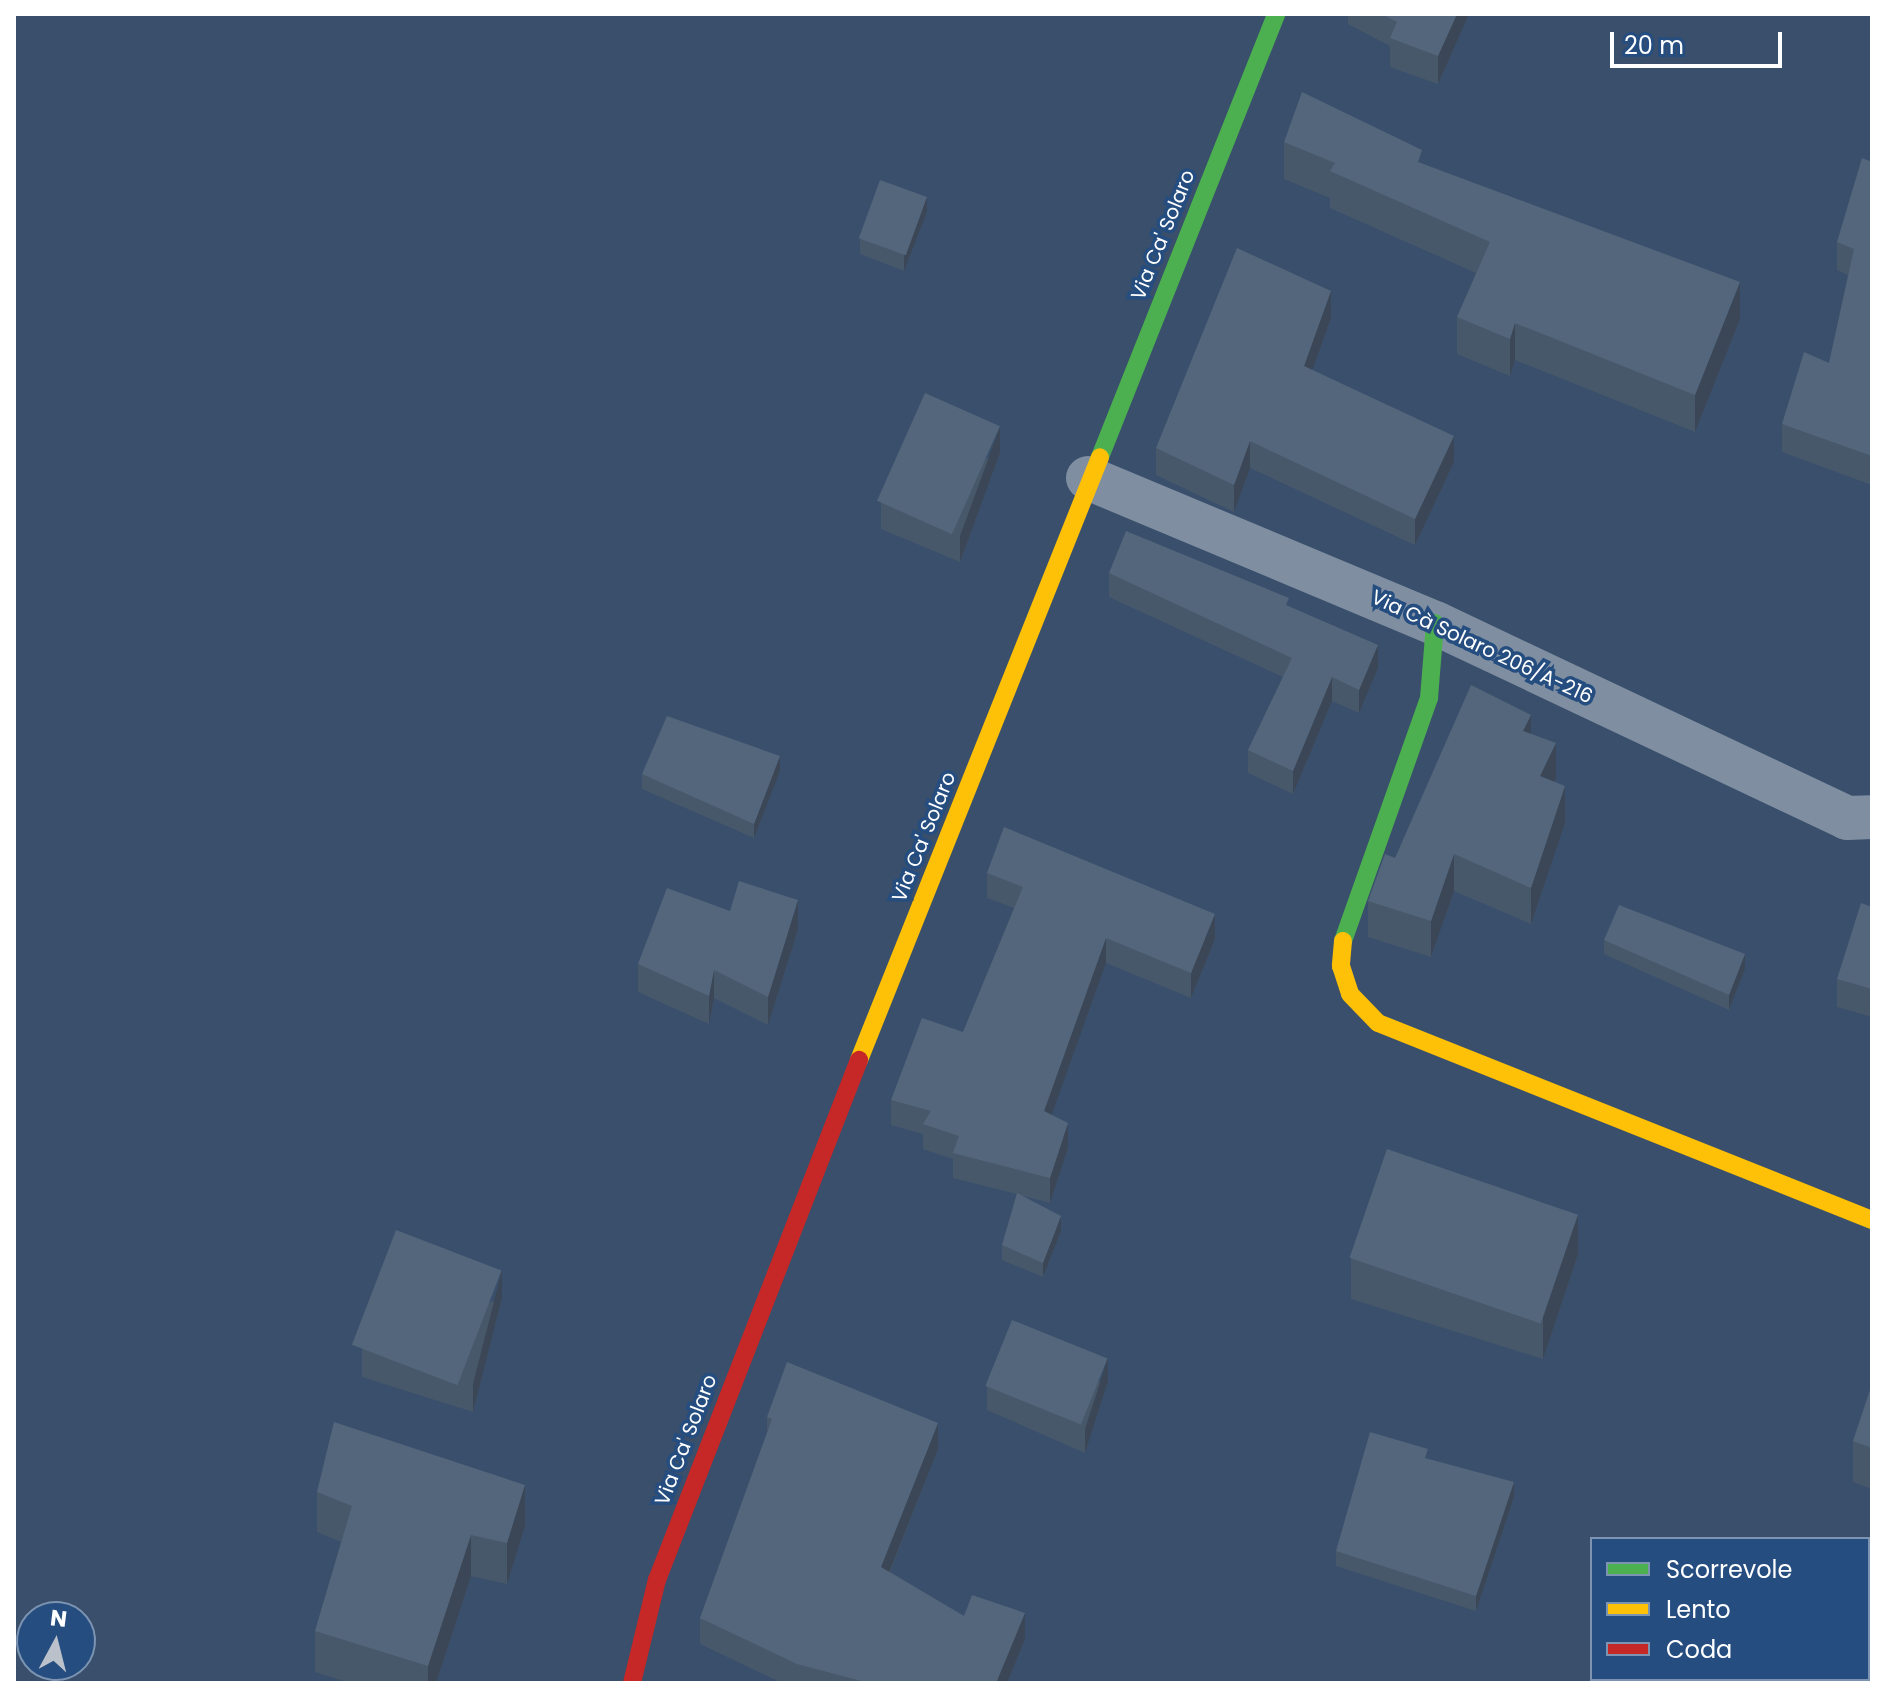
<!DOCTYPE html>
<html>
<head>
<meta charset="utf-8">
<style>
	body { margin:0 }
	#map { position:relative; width:1886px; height:1697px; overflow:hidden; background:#394f6b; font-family:Poppins,sans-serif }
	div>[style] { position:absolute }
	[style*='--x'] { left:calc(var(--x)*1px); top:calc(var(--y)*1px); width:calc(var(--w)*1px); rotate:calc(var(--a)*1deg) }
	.street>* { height:44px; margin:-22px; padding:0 22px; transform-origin:22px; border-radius:22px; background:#7f8fa1 }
	.fast>* { height:18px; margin:-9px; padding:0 9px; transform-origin:9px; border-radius:9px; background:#4caf50 }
	.slow>* { height:18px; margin:-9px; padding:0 9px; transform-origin:9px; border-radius:9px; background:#ffc107 }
	.jam>* { height:18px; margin:-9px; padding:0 9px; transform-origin:9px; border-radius:9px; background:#c62828 }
	.wall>* { inset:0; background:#48586b }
	.shaded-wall>* { inset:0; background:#3b4757 }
	.building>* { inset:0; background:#54667c; transform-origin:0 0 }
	span { translate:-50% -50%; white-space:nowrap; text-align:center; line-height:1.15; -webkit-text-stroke:7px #254d7f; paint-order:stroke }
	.street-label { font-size:20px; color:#fff }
	.frame { position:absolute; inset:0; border:16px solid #fff; pointer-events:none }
	.legend { position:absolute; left:1590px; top:1537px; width:280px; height:144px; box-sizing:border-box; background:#254d7f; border:2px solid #7c94b2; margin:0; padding:10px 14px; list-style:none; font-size:24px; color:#fff }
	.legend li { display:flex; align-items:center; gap:16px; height:40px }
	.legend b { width:40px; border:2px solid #7c94b2 }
	.north { position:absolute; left:16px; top:1601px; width:80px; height:80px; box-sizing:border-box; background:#254d7f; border:2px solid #7c94b2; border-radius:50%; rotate:7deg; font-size:22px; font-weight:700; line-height:32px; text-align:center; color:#fff }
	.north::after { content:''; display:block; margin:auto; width:28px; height:36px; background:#bac1cb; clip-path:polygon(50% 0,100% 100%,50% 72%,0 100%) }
	.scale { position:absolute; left:1610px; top:32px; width:172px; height:36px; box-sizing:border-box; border:4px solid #fff; border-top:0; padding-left:10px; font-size:24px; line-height:28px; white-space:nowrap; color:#fff; -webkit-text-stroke:6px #254d7f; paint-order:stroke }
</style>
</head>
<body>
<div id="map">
	<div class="street">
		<i style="--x:1088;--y:478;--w:376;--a:22.7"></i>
		<i style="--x:1435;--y:623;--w:456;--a:25.3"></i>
		<i style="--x:1847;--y:818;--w:25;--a:-2"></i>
	</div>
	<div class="fast">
		<i style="--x:1100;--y:457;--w:477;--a:-68.3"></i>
		<i style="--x:1343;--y:941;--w:258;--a:-70.5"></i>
		<i style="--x:1429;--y:698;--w:75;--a:-85.4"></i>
	</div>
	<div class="slow">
		<i style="--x:1343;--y:941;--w:25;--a:95"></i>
		<i style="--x:1341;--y:966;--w:29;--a:72"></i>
		<i style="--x:1350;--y:994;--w:40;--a:46"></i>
		<i style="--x:1378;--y:1023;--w:532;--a:21.74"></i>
		<i style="--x:859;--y:1060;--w:649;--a:-68.21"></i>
	</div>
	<div class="jam">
		<i style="--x:632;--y:1683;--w:106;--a:-76.4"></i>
		<i style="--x:657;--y:1580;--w:558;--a:-68.77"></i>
	</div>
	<div class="wall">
		<i style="clip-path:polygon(1348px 14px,1469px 14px,1438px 84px,1390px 67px,1390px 46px,1348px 24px)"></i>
		<i style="clip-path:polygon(1284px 142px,1422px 163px,1740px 319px,1695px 432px,1515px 360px,1510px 376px,1457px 354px,1457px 317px,1476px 273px,1330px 208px,1330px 198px,1284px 179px)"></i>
		<i style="clip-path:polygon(1872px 162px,1872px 485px,1782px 452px,1782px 424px,1829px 363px,1848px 275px,1837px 270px,1837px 242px)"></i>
		<i style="clip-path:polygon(927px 212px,904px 271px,860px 254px,860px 239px)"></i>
		<i style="clip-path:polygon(1331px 318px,1312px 370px,1454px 462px,1415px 545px,1250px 468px,1234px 512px,1156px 475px,1156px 448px)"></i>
		<i style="clip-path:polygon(1000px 453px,960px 562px,881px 529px,881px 502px)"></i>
		<i style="clip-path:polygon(1109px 573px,1289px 607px,1378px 668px,1359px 713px,1332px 701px,1293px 794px,1248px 773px,1248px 750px,1283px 677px,1109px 597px)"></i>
		<i style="clip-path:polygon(1531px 734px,1556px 779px,1555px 782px,1565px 823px,1531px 924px,1454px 891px,1431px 957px,1368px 937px,1368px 901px,1395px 858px)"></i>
		<i style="clip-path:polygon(780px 771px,754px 838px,642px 789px,642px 774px)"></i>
		<i style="clip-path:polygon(987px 873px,1215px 939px,1191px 998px,1106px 963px,1051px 1115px,1068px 1148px,1050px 1203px,1024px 1196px,1061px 1231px,1043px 1277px,1002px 1260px,1002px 1245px,1017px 1194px,953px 1178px,953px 1159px,923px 1149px,923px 1134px,891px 1125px,891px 1100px,963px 1032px,1014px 908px,987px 898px)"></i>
		<i style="clip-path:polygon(1872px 907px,1872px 1017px,1837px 1007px,1837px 979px)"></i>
		<i style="clip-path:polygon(730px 911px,798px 929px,768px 1025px,714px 998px,709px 1024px,638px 992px,638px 964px)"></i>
		<i style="clip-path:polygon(1604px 940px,1745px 969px,1729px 1010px,1604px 954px)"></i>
		<i style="clip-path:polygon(1578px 1254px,1543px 1359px,1351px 1299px,1351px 1258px)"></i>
		<i style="clip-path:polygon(502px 1298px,473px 1412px,362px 1377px,362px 1348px)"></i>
		<i style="clip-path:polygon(1108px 1381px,1085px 1453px,987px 1410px,987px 1386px)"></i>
		<i style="clip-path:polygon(1872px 1384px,1872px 1489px,1853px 1482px,1853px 1441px)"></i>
		<i style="clip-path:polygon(767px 1417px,938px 1449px,890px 1572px,964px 1616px,1025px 1639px,1007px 1683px,782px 1683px,700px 1644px,700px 1618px,767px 1433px)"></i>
		<i style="clip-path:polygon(1428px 1459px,1514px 1497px,1476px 1611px,1336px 1566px,1336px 1551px)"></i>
		<i style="clip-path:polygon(317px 1492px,525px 1526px,507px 1584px,471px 1576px,436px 1683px,350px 1683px,315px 1672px,315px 1631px,341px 1542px,317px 1532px)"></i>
	</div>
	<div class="shaded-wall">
		<i style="clip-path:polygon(1457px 14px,1469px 14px,1438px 84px,1438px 56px)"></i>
		<i style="clip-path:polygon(927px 197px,927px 212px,904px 271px,904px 256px)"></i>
		<i style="clip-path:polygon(1740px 282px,1740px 319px,1695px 432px,1695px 395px)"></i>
		<i style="clip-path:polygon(1331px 291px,1331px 318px,1304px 393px,1304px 366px)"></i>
		<i style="clip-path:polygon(1515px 323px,1515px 360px,1510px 376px,1510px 339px)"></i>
		<i style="clip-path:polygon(1000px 427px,1000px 453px,960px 562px,960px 536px)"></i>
		<i style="clip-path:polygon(1454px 436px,1454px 462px,1415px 545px,1415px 519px)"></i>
		<i style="clip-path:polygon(1250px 441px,1250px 468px,1234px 512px,1234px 485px)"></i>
		<i style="clip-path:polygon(1378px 645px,1378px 668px,1359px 713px,1359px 690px)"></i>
		<i style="clip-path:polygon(1332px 677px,1332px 701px,1293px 794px,1293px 771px)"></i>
		<i style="clip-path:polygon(1531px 715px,1531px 751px,1523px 731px)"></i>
		<i style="clip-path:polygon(1556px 743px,1556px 779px,1540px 812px,1540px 776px)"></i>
		<i style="clip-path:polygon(780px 756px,780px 771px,754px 838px,754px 824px)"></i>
		<i style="clip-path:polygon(1565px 786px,1565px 823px,1531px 924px,1531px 888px)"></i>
		<i style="clip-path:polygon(1454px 854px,1454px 891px,1431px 957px,1431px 921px)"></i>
		<i style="clip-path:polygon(798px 900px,798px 929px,768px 1025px,768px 997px)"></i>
		<i style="clip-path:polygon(1215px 914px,1215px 939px,1191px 998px,1191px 973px)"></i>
		<i style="clip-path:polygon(1106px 938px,1106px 963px,1044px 1136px,1044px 1111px)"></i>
		<i style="clip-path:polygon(1745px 954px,1745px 969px,1729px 1010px,1729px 995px)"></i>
		<i style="clip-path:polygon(714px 970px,714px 998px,709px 1024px,709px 996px)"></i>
		<i style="clip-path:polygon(1068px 1123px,1068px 1148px,1050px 1203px,1050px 1178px)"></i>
		<i style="clip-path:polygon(1578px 1214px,1578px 1254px,1543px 1359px,1543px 1318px)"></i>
		<i style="clip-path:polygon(1061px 1216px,1061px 1231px,1043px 1277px,1043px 1263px)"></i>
		<i style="clip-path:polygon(502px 1270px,502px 1298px,473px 1412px,473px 1384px)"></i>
		<i style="clip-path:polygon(1108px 1358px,1108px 1381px,1085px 1453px,1085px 1429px)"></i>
		<i style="clip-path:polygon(938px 1423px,938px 1449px,881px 1593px,881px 1567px)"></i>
		<i style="clip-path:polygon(1514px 1482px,1514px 1497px,1476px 1611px,1476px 1596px)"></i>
		<i style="clip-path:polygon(525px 1485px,525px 1526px,507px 1584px,507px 1543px)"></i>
		<i style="clip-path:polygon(471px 1535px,471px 1576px,436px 1683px,428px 1683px,428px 1666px)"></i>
		<i style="clip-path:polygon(1025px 1613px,1025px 1639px,1007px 1683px,996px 1683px)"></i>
	</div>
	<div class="building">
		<i style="clip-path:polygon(1382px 14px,1457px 14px,1438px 56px,1390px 38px,1397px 22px)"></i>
		<i style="clip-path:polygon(1302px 92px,1422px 150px,1418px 162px,1740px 282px,1695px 395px,1515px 323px,1510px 339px,1457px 317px,1490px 242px,1330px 171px,1335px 163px,1284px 142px)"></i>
		<i style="clip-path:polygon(1862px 158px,1872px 162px,1872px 456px,1782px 424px,1804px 352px,1829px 363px,1854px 249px,1837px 242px)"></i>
		<i style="left:880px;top:180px;width:50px;height:62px;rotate:20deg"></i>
		<i style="clip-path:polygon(1237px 248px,1331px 291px,1304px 366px,1454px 436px,1415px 519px,1250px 441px,1234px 485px,1156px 448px)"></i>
		<i style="left:925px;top:393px;width:82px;height:118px;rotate:24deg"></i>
		<i style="clip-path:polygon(1126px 531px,1289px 598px,1286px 605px,1378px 645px,1359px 690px,1332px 677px,1293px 771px,1248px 750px,1292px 658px,1109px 573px)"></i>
		<i style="clip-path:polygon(1471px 685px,1531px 715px,1523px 731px,1556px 743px,1540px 776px,1565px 786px,1531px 888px,1454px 854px,1431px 921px,1368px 901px,1385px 854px,1395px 858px)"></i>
		<i style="clip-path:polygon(667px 716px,780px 756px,754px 824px,642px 774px)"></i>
		<i style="clip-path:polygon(1004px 827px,1215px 914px,1191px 973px,1106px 938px,1044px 1111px,1068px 1123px,1050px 1178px,953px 1153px,959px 1136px,923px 1124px,931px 1111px,891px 1100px,922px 1018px,963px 1032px,1023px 887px,987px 873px)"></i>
		<i style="clip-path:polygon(739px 881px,798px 900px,768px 997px,714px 970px,709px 996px,638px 964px,667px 888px,730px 911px)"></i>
		<i style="clip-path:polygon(1861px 903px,1872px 907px,1872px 989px,1837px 979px)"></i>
		<i style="clip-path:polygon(1619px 905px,1745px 954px,1729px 995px,1604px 940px)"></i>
		<i style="left:1387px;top:1149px;width:202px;height:115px;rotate:19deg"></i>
		<i style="clip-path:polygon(1017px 1193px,1061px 1216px,1043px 1263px,1002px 1245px)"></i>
		<i style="left:396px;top:1230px;width:113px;height:123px;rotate:21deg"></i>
		<i style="left:1012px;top:1320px;width:103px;height:71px;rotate:22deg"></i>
		<i style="clip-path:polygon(787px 1362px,938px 1423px,881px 1567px,964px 1616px,972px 1595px,1025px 1613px,996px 1683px,869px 1683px,797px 1664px,700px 1618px,772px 1419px,767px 1417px)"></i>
		<i style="clip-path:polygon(1872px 1384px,1872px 1448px,1853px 1441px)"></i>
		<i style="clip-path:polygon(334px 1422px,525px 1485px,507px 1543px,471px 1535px,428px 1666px,315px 1631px,352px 1506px,317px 1492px)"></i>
		<i style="clip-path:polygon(1370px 1432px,1428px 1449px,1425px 1458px,1514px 1482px,1476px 1596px,1336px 1551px)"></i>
	</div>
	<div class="street-label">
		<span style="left:1163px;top:235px;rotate:-68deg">Via Ca' Solaro</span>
		<span style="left:1482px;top:647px;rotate:25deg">Via Cà Solaro 206/A-216</span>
		<span style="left:924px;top:837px;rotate:-68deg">Via Ca' Solaro</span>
		<span style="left:686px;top:1440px;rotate:-69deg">Via Ca' Solaro</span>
	</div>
	<div class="frame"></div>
	<ul class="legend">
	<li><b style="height:10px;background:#4caf50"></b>Scorrevole</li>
	<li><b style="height:10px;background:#ffc107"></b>Lento</li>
	<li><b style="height:10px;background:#c62828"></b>Coda</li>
	</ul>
	<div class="north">N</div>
	<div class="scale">20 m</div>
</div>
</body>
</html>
